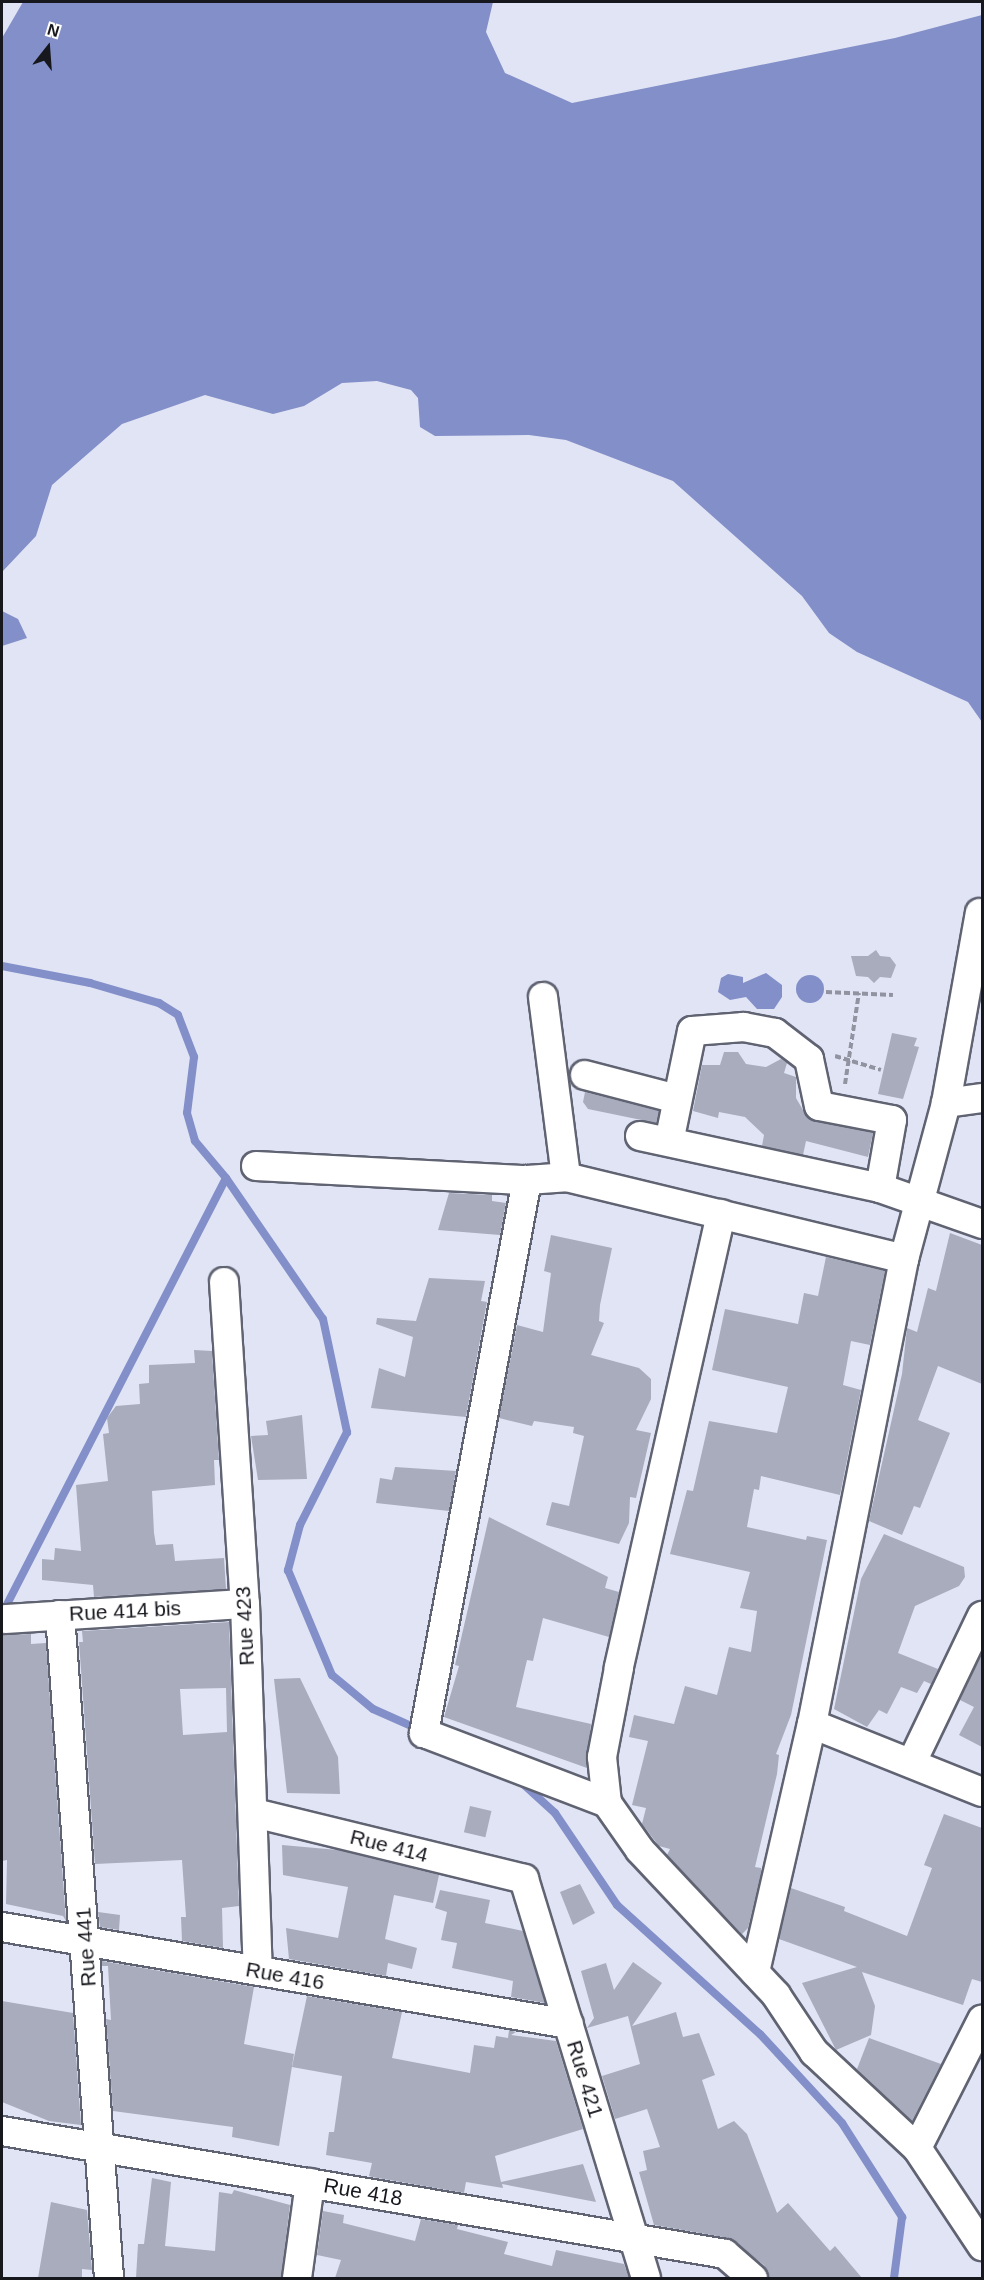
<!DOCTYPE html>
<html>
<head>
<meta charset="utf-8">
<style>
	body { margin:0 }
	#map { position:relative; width:984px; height:2280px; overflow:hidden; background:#e0e4f5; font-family:Helvetica,sans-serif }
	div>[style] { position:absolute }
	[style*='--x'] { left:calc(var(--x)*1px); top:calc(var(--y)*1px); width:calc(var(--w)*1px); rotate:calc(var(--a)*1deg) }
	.water>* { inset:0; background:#838fc8 }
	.round { border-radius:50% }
	.stream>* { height:8px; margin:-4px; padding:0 4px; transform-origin:4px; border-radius:4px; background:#838fc8 }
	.building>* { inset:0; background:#a8acbc; transform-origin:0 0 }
	.path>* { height:4px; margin-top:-2px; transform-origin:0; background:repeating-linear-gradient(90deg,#9193a0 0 6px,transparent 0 9px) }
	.roads { filter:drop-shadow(2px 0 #606372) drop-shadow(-2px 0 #606372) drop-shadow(0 2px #606372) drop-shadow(0 -2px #606372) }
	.minor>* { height:28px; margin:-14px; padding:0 14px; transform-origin:14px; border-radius:14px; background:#fff }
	span { translate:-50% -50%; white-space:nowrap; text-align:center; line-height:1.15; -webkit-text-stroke:4.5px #fff; paint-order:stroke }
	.street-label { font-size:21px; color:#17181e }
	.frame { position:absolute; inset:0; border:3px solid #17181e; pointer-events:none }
	.north { position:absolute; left:18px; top:18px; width:60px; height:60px; -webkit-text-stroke:4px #fff; paint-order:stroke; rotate:17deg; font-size:16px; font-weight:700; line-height:24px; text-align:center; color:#17181e }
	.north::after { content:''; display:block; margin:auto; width:21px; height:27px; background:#17181e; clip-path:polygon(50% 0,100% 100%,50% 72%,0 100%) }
</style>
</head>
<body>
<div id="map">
	<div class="water">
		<i style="clip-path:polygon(23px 2px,493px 2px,486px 32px,505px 73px,572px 103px,895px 38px,982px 15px,982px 722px,968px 702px,857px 652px,829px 633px,802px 596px,673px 481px,566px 440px,529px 435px,435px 436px,420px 427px,418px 398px,411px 390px,377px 381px,342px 383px,304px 406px,273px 414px,205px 395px,122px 424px,52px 485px,36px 536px,2px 572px,2px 38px)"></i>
		<i style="clip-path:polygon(2px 611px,18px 619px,27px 638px,2px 646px)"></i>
		<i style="clip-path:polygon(766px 973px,782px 985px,782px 997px,774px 1009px,757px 1009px,746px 997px,730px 1000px,718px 992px,721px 978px,728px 974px,743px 977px,743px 983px)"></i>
		<i class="round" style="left:796px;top:975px;width:28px;height:28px"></i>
	</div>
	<div class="stream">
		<i style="--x:2;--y:966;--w:90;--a:10.9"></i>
		<i style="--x:90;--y:983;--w:72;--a:16.2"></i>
		<i style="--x:159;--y:1003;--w:22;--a:32"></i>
		<i style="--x:178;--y:1015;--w:45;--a:69.1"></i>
		<i style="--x:194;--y:1057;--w:56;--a:97.1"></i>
		<i style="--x:187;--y:1113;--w:29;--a:74"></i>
		<i style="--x:195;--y:1141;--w:48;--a:50"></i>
		<i style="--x:226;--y:1178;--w:171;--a:55.5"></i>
		<i style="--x:323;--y:1319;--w:116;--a:78"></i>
		<i style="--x:347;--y:1432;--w:104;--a:116.8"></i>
		<i style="--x:300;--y:1525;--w:47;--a:104.9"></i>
		<i style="--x:288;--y:1570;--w:114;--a:67.3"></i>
		<i style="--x:332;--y:1675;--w:53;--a:39.7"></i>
		<i style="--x:373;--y:1709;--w:49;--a:24"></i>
		<i style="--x:2;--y:1614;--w:490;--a:-62.8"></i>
		<i style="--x:521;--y:1782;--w:46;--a:42.4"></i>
		<i style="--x:555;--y:1813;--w:111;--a:56"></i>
		<i style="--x:617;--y:1905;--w:193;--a:42.1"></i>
		<i style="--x:760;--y:2034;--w:121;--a:47.3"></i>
		<i style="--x:842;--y:2123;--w:112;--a:57.4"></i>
		<i style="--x:902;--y:2217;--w:62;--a:97.5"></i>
	</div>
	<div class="building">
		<i style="clip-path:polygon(876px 950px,880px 956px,890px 957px,896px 965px,891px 978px,880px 977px,874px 983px,868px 977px,856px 976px,851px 956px,868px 956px)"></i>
		<i style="clip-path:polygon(892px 1033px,917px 1038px,914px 1046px,919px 1047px,903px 1099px,878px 1094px)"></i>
		<i style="clip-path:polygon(724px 1052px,738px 1052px,746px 1064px,766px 1067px,781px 1059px,787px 1063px,784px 1073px,796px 1077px,796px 1098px,807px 1117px,873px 1133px,868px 1157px,806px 1141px,803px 1155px,762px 1146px,764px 1135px,745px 1117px,719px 1112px,718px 1118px,693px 1111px,702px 1065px,720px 1065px)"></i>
		<i style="clip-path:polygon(585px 1092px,659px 1111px,656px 1123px,588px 1109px,583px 1102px)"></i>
		<i style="clip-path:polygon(449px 1193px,492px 1195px,492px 1201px,506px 1203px,500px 1235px,438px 1230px)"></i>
		<i style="clip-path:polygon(950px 1233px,982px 1245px,982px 1384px,938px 1366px,918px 1420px,950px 1433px,920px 1508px,914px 1506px,902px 1535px,869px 1521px,902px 1374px,907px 1328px,917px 1332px,928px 1288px,936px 1291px)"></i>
		<i style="clip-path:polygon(551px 1235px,612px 1248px,600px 1305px,599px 1321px,604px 1323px,591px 1355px,639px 1368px,651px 1379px,651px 1399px,636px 1430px,651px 1433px,636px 1498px,630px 1497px,629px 1523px,619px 1544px,546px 1525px,552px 1502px,569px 1506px,584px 1436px,573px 1433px,574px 1427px,534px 1421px,532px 1426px,499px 1418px,517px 1325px,543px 1332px,551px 1273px,544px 1271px)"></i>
		<i style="clip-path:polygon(826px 1257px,885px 1271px,870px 1345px,851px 1341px,843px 1385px,861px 1390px,840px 1495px,761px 1476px,759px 1490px,754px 1489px,747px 1527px,806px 1540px,807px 1536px,827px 1540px,791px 1715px,776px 1754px,779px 1755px,777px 1774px,755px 1867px,761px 1868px,761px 1873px,748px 1928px,742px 1934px,667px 1855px,670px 1849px,659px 1846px,642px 1824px,646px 1808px,632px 1805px,648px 1741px,629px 1737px,634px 1715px,674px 1724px,685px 1686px,717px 1695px,729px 1647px,751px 1652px,757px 1611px,740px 1608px,750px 1572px,670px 1554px,687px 1490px,693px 1491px,709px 1421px,777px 1433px,788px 1387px,712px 1370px,725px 1309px,798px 1324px,804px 1293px,818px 1296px)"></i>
		<i style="clip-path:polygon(429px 1278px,485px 1281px,481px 1301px,487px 1302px,466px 1417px,371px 1408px,379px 1368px,405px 1377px,413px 1337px,376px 1324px,377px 1318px,416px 1321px)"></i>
		<i style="clip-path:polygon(194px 1350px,212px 1351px,219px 1460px,214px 1460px,215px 1485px,152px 1491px,154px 1533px,156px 1545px,173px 1544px,175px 1561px,224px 1558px,226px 1589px,94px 1597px,93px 1585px,42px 1580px,42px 1559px,54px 1560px,55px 1548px,81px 1551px,76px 1485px,108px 1481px,103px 1434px,109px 1433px,107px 1418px,116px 1406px,140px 1404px,139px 1384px,149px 1383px,149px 1365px,195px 1363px)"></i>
		<i style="clip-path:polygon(302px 1415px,307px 1479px,258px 1480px,251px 1436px,268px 1435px,266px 1421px)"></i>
		<i style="clip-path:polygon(395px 1467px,456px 1471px,449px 1511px,376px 1503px,380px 1478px,392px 1480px)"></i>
		<i style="clip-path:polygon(489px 1517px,608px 1577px,605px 1588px,619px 1592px,609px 1637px,543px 1618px,533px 1661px,527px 1660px,516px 1707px,591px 1724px,587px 1768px,444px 1717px,459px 1666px,455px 1665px)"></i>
		<i style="clip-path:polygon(884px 1534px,964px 1567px,965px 1577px,959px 1586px,915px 1606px,898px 1653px,938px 1669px,931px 1684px,924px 1681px,917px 1693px,901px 1687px,887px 1714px,879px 1710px,867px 1727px,834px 1709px,861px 1579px)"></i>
		<i style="clip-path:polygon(evenodd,229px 1622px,239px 1906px,222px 1908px,223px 1948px,182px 1941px,181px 1917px,186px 1917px,182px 1860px,95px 1864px,79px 1642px,83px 1642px,82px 1631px,229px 1622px,226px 1688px,227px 1732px,183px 1735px,180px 1689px,226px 1688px)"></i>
		<i style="clip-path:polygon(31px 1634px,31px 1644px,46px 1643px,66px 1921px,63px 1916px,6px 1904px,7px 1860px,2px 1861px,3px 1635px)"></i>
		<i style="clip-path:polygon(982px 1653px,982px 1747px,959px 1735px,974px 1707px,960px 1700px)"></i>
		<i style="clip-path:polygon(300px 1678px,338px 1757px,340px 1794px,287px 1793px,274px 1679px)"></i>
		<i style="left:470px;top:1806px;width:22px;height:27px;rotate:13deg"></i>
		<i style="clip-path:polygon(944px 1814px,982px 1828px,982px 1982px,972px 1979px,963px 2005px,862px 1972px,875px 2006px,871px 2035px,836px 2050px,802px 1983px,857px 1967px,779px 1939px,791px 1888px,845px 1907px,844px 1911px,907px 1936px,932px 1868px,924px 1865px)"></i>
		<i style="clip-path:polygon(282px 1845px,338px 1850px,439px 1875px,433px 1903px,394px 1895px,385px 1939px,417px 1948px,412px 1969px,388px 1963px,386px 1976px,289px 1959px,286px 1928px,338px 1938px,348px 1887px,283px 1875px)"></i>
		<i style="clip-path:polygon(580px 1884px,595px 1913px,573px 1925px,560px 1892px)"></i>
		<i style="clip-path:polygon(440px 1890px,490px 1900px,485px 1923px,523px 1931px,545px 2003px,511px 1997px,513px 1981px,452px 1968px,457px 1943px,441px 1940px,447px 1912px,435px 1908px)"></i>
		<i style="clip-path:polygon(98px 1912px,120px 1915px,119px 1930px,100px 1927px)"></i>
		<i style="clip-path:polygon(102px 1961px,254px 1987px,244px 2044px,294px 2054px,279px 2146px,232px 2137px,233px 2127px,113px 2111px,106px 2019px,111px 2020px,108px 1966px,102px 1966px)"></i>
		<i style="clip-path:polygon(633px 1962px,662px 1983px,632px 2026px,676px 2012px,683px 2037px,699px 2033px,715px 2075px,702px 2080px,718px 2129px,734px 2121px,747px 2134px,777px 2213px,788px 2203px,830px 2251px,835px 2246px,862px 2278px,769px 2278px,764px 2265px,728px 2238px,654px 2225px,639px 2172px,647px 2170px,643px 2151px,660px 2147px,647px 2109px,615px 2119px,602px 2076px,640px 2064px,628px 2016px,587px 2028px,594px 2018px,581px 1971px,606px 1963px,614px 1990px)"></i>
		<i style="clip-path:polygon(307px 1996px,402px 2012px,392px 2058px,470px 2073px,474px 2045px,494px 2048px,496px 2036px,508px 2038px,509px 2030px,516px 2032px,511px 2035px,556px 2041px,583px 2129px,495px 2156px,501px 2182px,583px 2164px,596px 2202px,502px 2184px,503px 2188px,466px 2182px,464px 2193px,372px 2177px,369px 2176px,372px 2163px,326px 2155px,329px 2132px,334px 2132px,342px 2076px,292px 2067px)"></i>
		<i style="clip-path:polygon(2px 2001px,73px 2013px,81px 2125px,49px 2121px,2px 2102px)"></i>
		<i style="clip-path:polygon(869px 2038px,941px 2064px,912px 2121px,857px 2069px)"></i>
		<i style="clip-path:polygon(152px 2178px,171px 2182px,165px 2246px,215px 2251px,219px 2192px,232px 2194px,234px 2190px,290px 2205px,281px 2278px,136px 2278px,138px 2244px,144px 2244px)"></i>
		<i style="clip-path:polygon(51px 2202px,87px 2210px,92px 2270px,82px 2269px,82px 2278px,38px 2278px)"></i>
		<i style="clip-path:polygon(323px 2211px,344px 2215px,343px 2223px,415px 2241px,421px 2219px,458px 2225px,457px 2229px,508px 2242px,504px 2254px,552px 2266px,556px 2250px,624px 2264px,629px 2278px,335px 2278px,341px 2260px,317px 2255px)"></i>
	</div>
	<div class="path">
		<i style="--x:826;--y:992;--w:67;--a:2.6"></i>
		<i style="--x:835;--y:1056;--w:48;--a:16.9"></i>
		<i style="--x:845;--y:1084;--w:92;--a:-81.3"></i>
	</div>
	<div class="roads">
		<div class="minor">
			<i style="--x:543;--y:997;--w:181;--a:82.7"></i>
			<i style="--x:585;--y:1075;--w:95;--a:14.6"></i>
			<i style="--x:946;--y:1103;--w:36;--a:-8"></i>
			<i style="--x:640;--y:1136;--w:246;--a:12.2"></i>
			<i style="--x:880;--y:1188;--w:69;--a:-80"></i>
			<i style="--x:892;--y:1120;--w:74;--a:-169.1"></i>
			<i style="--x:819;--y:1106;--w:48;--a:-102"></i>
			<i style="--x:809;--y:1059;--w:43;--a:-142.6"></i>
			<i style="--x:775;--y:1033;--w:32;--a:-169"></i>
			<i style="--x:744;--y:1027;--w:52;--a:175.6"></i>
			<i style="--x:692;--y:1031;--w:113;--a:101.7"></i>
			<i style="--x:256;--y:1166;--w:271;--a:3"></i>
			<i style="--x:527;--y:1180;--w:39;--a:-4"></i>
			<i style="--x:566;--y:1177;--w:348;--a:13.6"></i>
			<i style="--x:527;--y:1180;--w:563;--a:100.55"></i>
			<i style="--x:424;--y:1733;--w:196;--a:20.9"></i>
			<i style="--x:880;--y:1188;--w:108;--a:19.4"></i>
			<i style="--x:721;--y:1214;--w:465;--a:102.7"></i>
			<i style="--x:619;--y:1668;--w:91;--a:100.8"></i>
			<i style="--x:602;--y:1757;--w:46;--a:83.8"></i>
			<i style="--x:607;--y:1803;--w:57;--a:54.9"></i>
			<i style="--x:640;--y:1850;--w:199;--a:46.8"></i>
			<i style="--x:776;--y:1995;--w:69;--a:56.3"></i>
			<i style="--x:814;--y:2052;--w:141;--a:43"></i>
			<i style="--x:917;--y:2148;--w:118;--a:56.4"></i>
			<i style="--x:224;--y:1282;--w:323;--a:86.3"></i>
			<i style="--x:245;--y:1604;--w:367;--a:88"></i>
			<i style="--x:60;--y:1615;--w:665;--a:85.77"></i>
			<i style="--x:5;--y:1619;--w:240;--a:-3.6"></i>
			<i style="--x:812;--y:1724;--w:183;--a:21.8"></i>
			<i style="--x:912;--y:1762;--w:162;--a:-64.4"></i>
			<i style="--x:254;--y:1813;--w:278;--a:13.7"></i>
			<i style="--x:524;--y:1879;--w:417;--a:73"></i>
			<i style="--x:2;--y:1927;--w:575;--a:9.71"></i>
			<i style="--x:755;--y:1972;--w:254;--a:-77.1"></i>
			<i style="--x:812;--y:1724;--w:474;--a:-78.8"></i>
			<i style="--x:904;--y:1259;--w:162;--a:-74.9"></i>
			<i style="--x:946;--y:1103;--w:193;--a:-79.9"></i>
			<i style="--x:2;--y:2131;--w:733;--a:9.65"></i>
			<i style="--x:725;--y:2254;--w:37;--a:41"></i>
			<i style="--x:917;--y:2148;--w:144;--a:-63.1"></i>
			<i style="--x:297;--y:2278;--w:96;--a:-82.2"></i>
		</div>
	</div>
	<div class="street-label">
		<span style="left:125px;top:1611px;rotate:-3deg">Rue 414 bis</span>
		<span style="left:245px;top:1626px;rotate:-93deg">Rue 423</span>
		<span style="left:389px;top:1846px;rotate:14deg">Rue 414</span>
		<span style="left:86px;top:1947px;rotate:-94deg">Rue 441</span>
		<span style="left:285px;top:1976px;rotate:10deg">Rue 416</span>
		<span style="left:585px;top:2079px;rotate:73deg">Rue 421</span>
		<span style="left:363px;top:2192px;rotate:10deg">Rue 418</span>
	</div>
	<div class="frame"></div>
	<div class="north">N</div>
</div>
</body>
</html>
